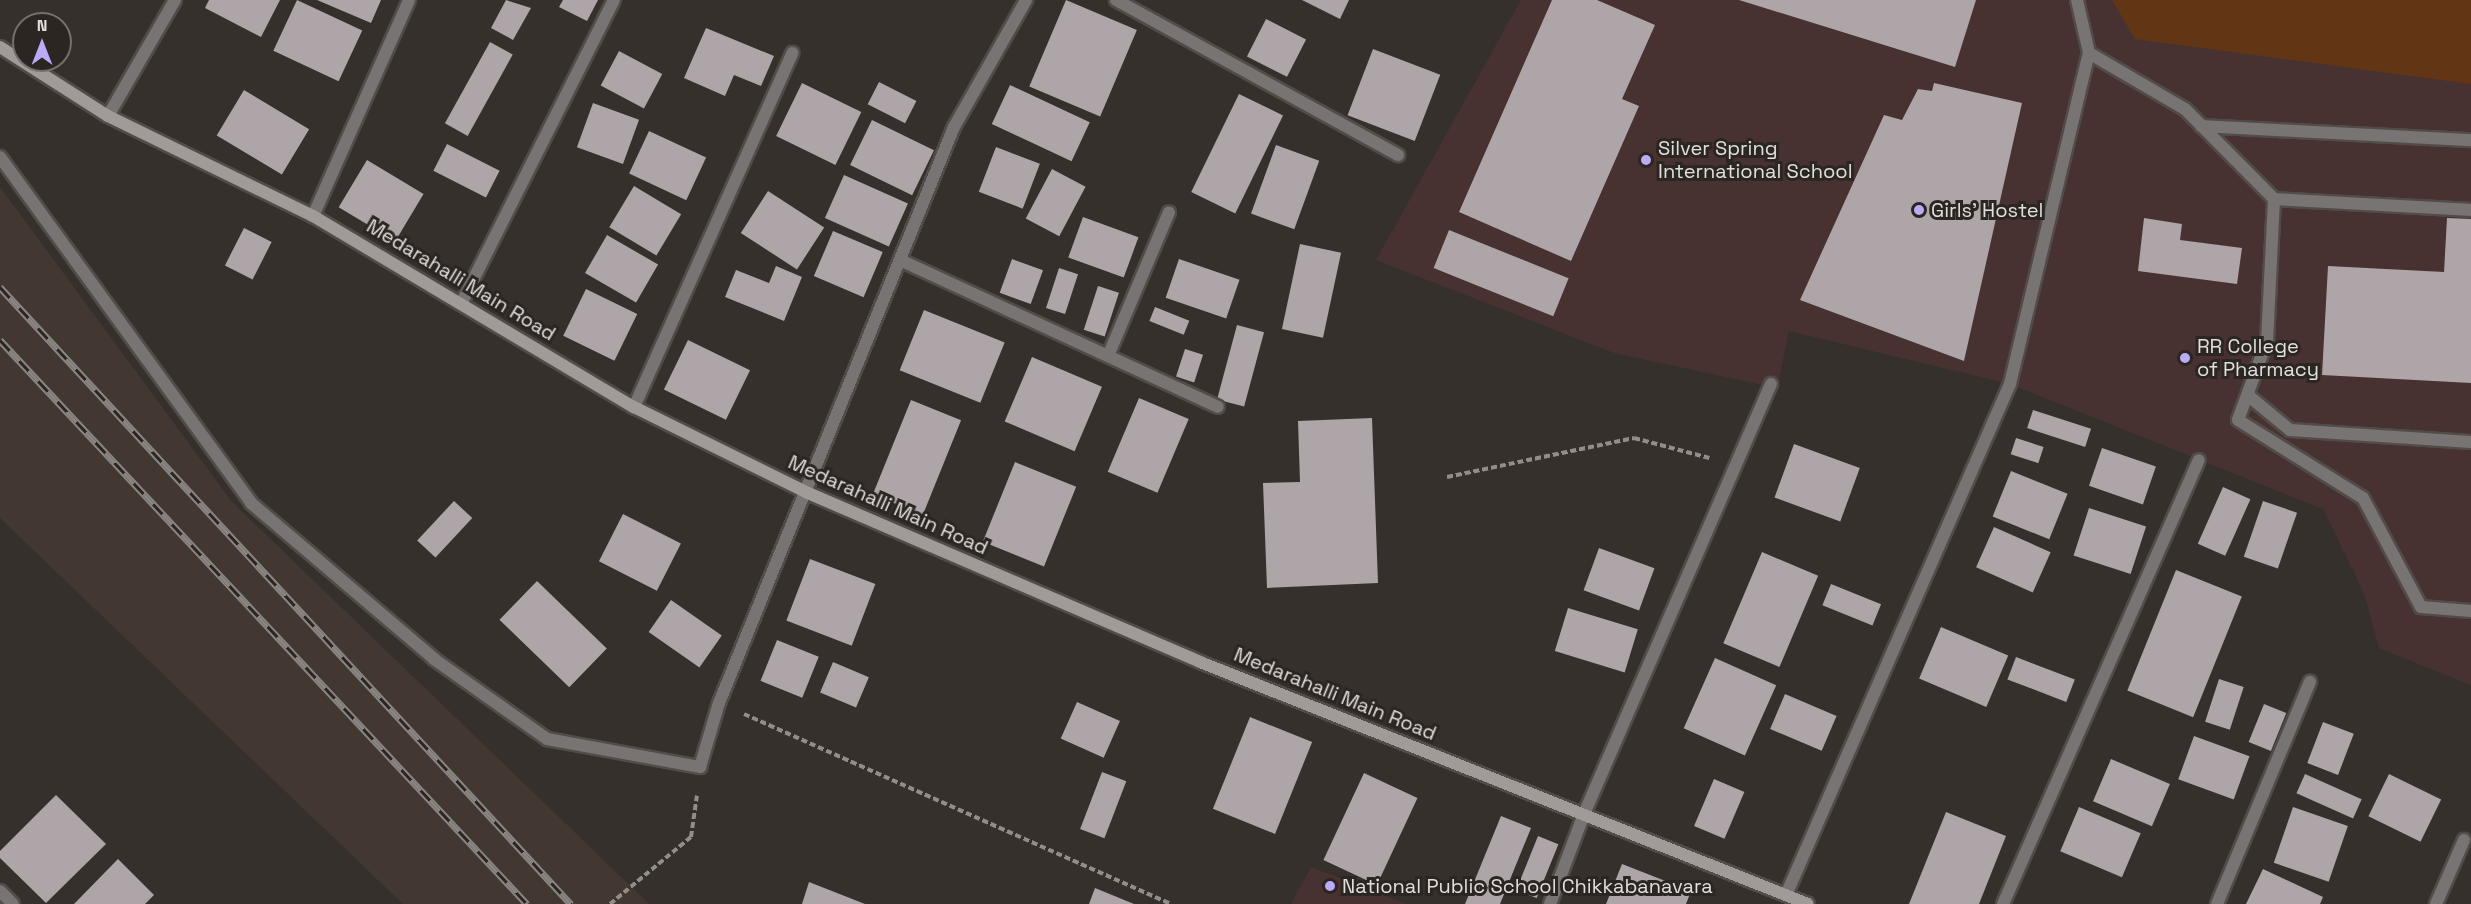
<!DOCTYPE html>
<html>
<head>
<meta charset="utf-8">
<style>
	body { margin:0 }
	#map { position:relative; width:2471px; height:904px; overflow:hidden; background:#35302c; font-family:"Space Grotesk",sans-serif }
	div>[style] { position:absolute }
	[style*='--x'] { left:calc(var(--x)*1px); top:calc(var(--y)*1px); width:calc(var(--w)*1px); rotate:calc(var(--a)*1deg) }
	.built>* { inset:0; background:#433831 }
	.education>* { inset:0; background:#473231 }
	.green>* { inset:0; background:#623615 }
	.building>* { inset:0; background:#ada5a7; transform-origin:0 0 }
	.path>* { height:4px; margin-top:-2px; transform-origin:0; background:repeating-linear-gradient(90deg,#918d8a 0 6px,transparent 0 9px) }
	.roads { filter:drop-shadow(2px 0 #514c48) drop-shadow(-2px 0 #514c48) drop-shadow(0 2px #514c48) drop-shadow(0 -2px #514c48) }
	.lane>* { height:12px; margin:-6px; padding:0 6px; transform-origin:6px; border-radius:6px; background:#787474 }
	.street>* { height:12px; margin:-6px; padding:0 6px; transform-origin:6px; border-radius:6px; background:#787474 }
	.secondary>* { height:12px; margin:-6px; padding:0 6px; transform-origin:6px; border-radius:6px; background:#a09a99 }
	.rail>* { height:7px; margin-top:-3.5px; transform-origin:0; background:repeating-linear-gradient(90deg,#2b2622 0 14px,#898582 0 28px); box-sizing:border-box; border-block:2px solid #898582 }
	.dots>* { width:16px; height:16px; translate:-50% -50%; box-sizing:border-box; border:3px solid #2b2622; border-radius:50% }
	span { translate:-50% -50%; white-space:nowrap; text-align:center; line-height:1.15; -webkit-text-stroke:6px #2b2622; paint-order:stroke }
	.poi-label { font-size:20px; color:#e2dedc }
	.left { translate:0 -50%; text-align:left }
	.street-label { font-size:20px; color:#e2dedc }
	.north { position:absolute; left:12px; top:12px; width:60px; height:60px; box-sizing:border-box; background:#2b2622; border:2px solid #74706c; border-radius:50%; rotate:0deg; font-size:16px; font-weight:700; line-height:24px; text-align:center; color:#e2dedc }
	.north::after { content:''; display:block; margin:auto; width:21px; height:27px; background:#bbaaf6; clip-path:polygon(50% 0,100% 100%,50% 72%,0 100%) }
</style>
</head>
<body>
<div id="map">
	<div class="built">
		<i style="clip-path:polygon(0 187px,232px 502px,649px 904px,403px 904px,0 518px)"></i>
	</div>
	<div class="education">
		<i style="clip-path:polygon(1521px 0,2471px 0,2471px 685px,2379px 648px,2364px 593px,2323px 509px,2010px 384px,1789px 331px,1777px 388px,1614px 353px,1376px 260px)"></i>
		<i style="clip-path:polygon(1311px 867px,1406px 904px,1291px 904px)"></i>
	</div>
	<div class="green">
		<i style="clip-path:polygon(2112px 0,2471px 0,2471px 84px,2135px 39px)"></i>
	</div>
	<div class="building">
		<i style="clip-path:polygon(209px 0,280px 0,261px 37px,205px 8px)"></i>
		<i style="left:297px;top:0;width:72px;height:56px;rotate:25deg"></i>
		<i style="clip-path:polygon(317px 0,381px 0,371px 23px)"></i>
		<i style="clip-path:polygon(506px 0,531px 8px,513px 40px,491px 28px)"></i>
		<i style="clip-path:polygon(563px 0,598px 0,587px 21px,559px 7px)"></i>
		<i style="left:1066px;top:0;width:77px;height:94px;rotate:23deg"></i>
		<i style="clip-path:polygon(1302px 0,1349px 0,1340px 19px)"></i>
		<i style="clip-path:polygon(1552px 0,1597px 0,1655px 25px,1622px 99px,1639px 106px,1571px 261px,1459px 212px)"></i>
		<i style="clip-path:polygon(1739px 0,1976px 0,1955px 67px)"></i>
		<i style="left:1266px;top:19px;width:45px;height:42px;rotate:27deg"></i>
		<i style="clip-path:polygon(706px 28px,774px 56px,761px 86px,734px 75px,725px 96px,684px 78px)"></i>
		<i style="left:490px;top:42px;width:26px;height:93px;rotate:29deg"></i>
		<i style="left:1373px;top:49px;width:72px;height:71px;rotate:21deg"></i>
		<i style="left:619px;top:51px;width:49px;height:39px;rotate:28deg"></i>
		<i style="left:879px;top:82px;width:42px;height:25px;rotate:27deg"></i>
		<i style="left:802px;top:83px;width:66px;height:59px;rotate:26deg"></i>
		<i style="clip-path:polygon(1934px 83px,2022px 103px,1964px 361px,1800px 300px,1884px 115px,1902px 120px,1918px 89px,1932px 91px)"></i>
		<i style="left:1010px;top:85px;width:88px;height:43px;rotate:25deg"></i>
		<i style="left:244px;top:90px;width:76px;height:53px;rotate:31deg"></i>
		<i style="left:1239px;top:94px;width:49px;height:109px;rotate:26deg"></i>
		<i style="left:593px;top:103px;width:49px;height:47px;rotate:20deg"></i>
		<i style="left:872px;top:120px;width:69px;height:50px;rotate:26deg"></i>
		<i style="left:649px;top:131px;width:63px;height:47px;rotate:25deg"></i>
		<i style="left:447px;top:144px;width:59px;height:30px;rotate:27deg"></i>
		<i style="left:1276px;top:145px;width:46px;height:73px;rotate:20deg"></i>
		<i style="left:996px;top:147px;width:47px;height:48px;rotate:21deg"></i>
		<i style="left:367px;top:160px;width:66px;height:55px;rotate:31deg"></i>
		<i style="left:1052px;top:169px;width:38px;height:56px;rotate:28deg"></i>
		<i style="left:844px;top:175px;width:70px;height:47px;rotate:24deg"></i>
		<i style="left:634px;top:186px;width:55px;height:48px;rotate:31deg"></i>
		<i style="left:768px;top:191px;width:67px;height:50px;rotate:33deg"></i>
		<i style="left:1083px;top:217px;width:59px;height:43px;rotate:20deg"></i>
		<i style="clip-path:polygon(2144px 218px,2182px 224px,2180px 240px,2242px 248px,2237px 284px,2138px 271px)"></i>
		<i style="clip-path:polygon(2447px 218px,2471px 219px,2471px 383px,2322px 375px,2328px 266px,2444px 272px)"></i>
		<i style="left:244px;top:228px;width:31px;height:42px;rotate:27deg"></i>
		<i style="left:1449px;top:230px;width:129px;height:41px;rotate:22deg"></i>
		<i style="left:833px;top:231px;width:54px;height:49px;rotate:23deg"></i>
		<i style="left:607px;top:235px;width:59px;height:44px;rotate:30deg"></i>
		<i style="left:1300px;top:244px;width:42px;height:87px;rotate:12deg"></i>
		<i style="left:1012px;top:259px;width:33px;height:36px;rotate:20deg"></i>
		<i style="left:1179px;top:259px;width:64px;height:41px;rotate:19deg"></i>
		<i style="clip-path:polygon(776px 266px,802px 277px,784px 321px,725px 297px,736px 270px,769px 283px)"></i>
		<i style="left:1059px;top:268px;width:20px;height:42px;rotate:18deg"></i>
		<i style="left:1098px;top:286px;width:22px;height:46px;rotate:18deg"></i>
		<i style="left:586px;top:289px;width:57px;height:52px;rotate:26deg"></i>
		<i style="left:1155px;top:307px;width:37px;height:15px;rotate:22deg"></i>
		<i style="left:924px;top:310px;width:87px;height:65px;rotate:22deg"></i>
		<i style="left:1237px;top:325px;width:28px;height:77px;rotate:15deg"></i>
		<i style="left:688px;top:340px;width:69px;height:55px;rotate:26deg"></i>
		<i style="left:1185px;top:349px;width:19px;height:29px;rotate:18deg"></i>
		<i style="left:1032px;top:357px;width:76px;height:70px;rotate:23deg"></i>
		<i style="left:1139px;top:398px;width:54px;height:80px;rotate:23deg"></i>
		<i style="left:911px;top:400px;width:54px;height:102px;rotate:22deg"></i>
		<i style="left:2033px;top:410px;width:61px;height:19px;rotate:18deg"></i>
		<i style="clip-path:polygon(1372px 418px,1378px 583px,1267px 588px,1263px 483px,1300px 482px,1298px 421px)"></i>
		<i style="left:2016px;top:438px;width:29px;height:17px;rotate:18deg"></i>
		<i style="left:1794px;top:444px;width:70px;height:57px;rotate:20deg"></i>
		<i style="left:2102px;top:448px;width:57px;height:40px;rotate:19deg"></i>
		<i style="left:1015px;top:462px;width:66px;height:86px;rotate:22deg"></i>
		<i style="left:2011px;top:471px;width:61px;height:49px;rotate:22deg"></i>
		<i style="left:2223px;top:487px;width:30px;height:62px;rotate:24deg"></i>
		<i style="left:454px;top:501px;width:25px;height:54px;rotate:43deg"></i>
		<i style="left:2263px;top:501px;width:36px;height:59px;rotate:19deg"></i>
		<i style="left:2089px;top:508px;width:60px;height:50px;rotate:18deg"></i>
		<i style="left:623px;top:514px;width:65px;height:53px;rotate:27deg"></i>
		<i style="left:1994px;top:527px;width:62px;height:44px;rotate:24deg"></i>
		<i style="left:1599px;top:548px;width:59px;height:45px;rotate:20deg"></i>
		<i style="left:1762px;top:552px;width:61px;height:99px;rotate:23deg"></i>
		<i style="left:810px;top:559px;width:70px;height:66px;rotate:21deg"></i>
		<i style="left:2176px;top:570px;width:71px;height:130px;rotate:22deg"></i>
		<i style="left:537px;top:581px;width:97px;height:54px;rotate:44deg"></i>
		<i style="left:1831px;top:584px;width:54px;height:23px;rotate:22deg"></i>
		<i style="left:671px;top:600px;width:62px;height:39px;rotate:35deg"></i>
		<i style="left:1568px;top:608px;width:73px;height:45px;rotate:17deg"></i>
		<i style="left:1941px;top:627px;width:73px;height:56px;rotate:23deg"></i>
		<i style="left:777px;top:640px;width:45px;height:44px;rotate:22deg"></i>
		<i style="left:2016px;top:657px;width:63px;height:24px;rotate:21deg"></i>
		<i style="left:1715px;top:658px;width:67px;height:77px;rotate:24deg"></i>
		<i style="left:833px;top:662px;width:39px;height:33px;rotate:23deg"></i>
		<i style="left:2219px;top:679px;width:26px;height:45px;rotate:18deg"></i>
		<i style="left:1785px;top:694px;width:56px;height:38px;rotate:23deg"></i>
		<i style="left:1077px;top:702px;width:47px;height:40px;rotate:24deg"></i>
		<i style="left:2264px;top:704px;width:24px;height:41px;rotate:22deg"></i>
		<i style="left:1250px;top:717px;width:67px;height:99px;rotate:22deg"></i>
		<i style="left:2323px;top:722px;width:33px;height:44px;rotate:21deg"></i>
		<i style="left:2194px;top:736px;width:59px;height:46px;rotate:20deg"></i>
		<i style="left:2111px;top:759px;width:64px;height:46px;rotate:23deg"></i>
		<i style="left:1102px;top:772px;width:26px;height:61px;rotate:21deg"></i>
		<i style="left:1364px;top:773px;width:59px;height:96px;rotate:25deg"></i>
		<i style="left:2305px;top:774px;width:62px;height:21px;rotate:24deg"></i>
		<i style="left:2389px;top:774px;width:58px;height:47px;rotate:26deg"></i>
		<i style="left:1714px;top:779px;width:33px;height:51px;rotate:23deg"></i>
		<i style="clip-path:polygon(56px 795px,106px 844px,46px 903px,0 858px,0 851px)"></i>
		<i style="left:2079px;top:807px;width:67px;height:48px;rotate:23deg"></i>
		<i style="left:2293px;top:807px;width:58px;height:59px;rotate:19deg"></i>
		<i style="clip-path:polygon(1946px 812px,2006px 836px,1979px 904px,1909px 904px)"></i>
		<i style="clip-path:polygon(1501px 816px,1531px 828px,1500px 904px,1465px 904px)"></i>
		<i style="left:1538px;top:836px;width:22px;height:58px;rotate:22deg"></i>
		<i style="clip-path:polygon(118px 859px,154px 895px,145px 904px,74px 904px)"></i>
		<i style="clip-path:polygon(1622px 864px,1691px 891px,1686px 904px,1606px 904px)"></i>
		<i style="clip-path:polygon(2263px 869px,2323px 897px,2320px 904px,2246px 904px)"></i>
		<i style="clip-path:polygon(809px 882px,865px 904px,802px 904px)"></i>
		<i style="clip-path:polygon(1095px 888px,1134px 904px,1089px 904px)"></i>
	</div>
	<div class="path">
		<i style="--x:1447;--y:477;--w:191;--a:-11.8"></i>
		<i style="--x:1634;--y:438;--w:78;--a:14.9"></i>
		<i style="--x:744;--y:714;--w:467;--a:24"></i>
		<i style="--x:610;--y:904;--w:105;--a:-39.6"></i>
		<i style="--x:691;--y:837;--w:42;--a:-81.9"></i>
	</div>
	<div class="roads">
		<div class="lane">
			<i style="--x:2077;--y:0;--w:54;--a:77.2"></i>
			<i style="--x:2089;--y:53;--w:111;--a:30.3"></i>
			<i style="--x:2185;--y:109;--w:127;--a:45.3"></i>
			<i style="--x:2274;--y:199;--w:197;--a:3.2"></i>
			<i style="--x:2201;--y:126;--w:270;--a:3"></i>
			<i style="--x:2274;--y:199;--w:142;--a:92.8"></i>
			<i style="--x:2267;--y:341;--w:84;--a:110.2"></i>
			<i style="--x:2238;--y:420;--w:147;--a:32"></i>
			<i style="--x:2363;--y:498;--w:123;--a:62"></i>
			<i style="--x:2421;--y:607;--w:50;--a:4.6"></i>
			<i style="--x:2250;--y:397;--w:52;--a:39.5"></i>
			<i style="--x:2290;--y:430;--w:181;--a:3.8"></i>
			<i style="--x:1991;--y:427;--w:47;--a:-66.2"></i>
			<i style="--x:2010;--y:384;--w:340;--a:-76.6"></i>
			<i style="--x:1550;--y:904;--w:96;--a:-69.3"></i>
			<i style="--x:1584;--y:814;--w:469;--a:-66.5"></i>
		</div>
		<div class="street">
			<i style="--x:1116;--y:0;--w:322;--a:28.8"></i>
			<i style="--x:108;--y:116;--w:134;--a:-60"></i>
			<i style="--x:0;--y:157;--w:427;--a:54"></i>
			<i style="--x:251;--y:503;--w:240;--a:40.4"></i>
			<i style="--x:434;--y:659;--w:138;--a:35.3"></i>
			<i style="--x:547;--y:739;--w:156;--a:10.4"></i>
			<i style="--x:700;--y:767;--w:67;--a:-73.5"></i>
			<i style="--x:719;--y:703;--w:622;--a:-67.81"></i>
			<i style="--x:954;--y:127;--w:146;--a:-60.4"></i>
			<i style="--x:313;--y:216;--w:236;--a:-66"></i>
			<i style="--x:900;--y:260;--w:350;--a:24.8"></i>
			<i style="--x:462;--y:302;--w:338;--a:-63.3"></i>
			<i style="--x:1108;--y:356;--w:156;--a:-67"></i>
			<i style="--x:634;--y:407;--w:388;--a:-65.9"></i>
			<i style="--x:0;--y:891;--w:18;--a:45"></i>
			<i style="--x:1786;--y:895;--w:511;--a:-66.34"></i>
			<i style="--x:2003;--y:904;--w:485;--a:-66.2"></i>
			<i style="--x:2217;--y:904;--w:241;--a:-67.3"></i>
			<i style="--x:2436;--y:904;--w:70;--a:-66.4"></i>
		</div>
		<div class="secondary">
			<i style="--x:0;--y:47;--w:128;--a:32.6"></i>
			<i style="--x:108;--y:116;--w:228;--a:26"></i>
			<i style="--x:313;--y:216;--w:374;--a:30.8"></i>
			<i style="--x:634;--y:407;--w:194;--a:26.3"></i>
			<i style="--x:808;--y:493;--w:427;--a:23.3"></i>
			<i style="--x:1200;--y:662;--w:654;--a:21.7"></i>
		</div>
	</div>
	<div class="rail">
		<i style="--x:0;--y:287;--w:841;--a:47.22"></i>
		<i style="--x:0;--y:340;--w:772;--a:46.94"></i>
	</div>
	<div class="dots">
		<i style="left:1646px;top:160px;background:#bbaaf6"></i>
		<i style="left:1919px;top:210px;background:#bbaaf6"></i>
		<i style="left:2185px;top:358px;background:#bbaaf6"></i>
		<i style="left:1330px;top:886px;background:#bbaaf6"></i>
	</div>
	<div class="poi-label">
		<span class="left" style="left:1658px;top:160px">Silver Spring<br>International School</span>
		<span class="left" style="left:1931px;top:210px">Girls' Hostel</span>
		<span class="left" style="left:2197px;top:358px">RR College<br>of Pharmacy</span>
		<span class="left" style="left:1342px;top:886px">National Public School Chikkabanavara</span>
	</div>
	<div class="street-label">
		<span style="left:461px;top:280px;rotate:31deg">Medarahalli Main Road</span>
		<span style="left:888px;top:505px;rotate:24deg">Medarahalli Main Road</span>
		<span style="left:1335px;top:694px;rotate:22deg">Medarahalli Main Road</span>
	</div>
	<div class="north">N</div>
</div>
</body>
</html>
